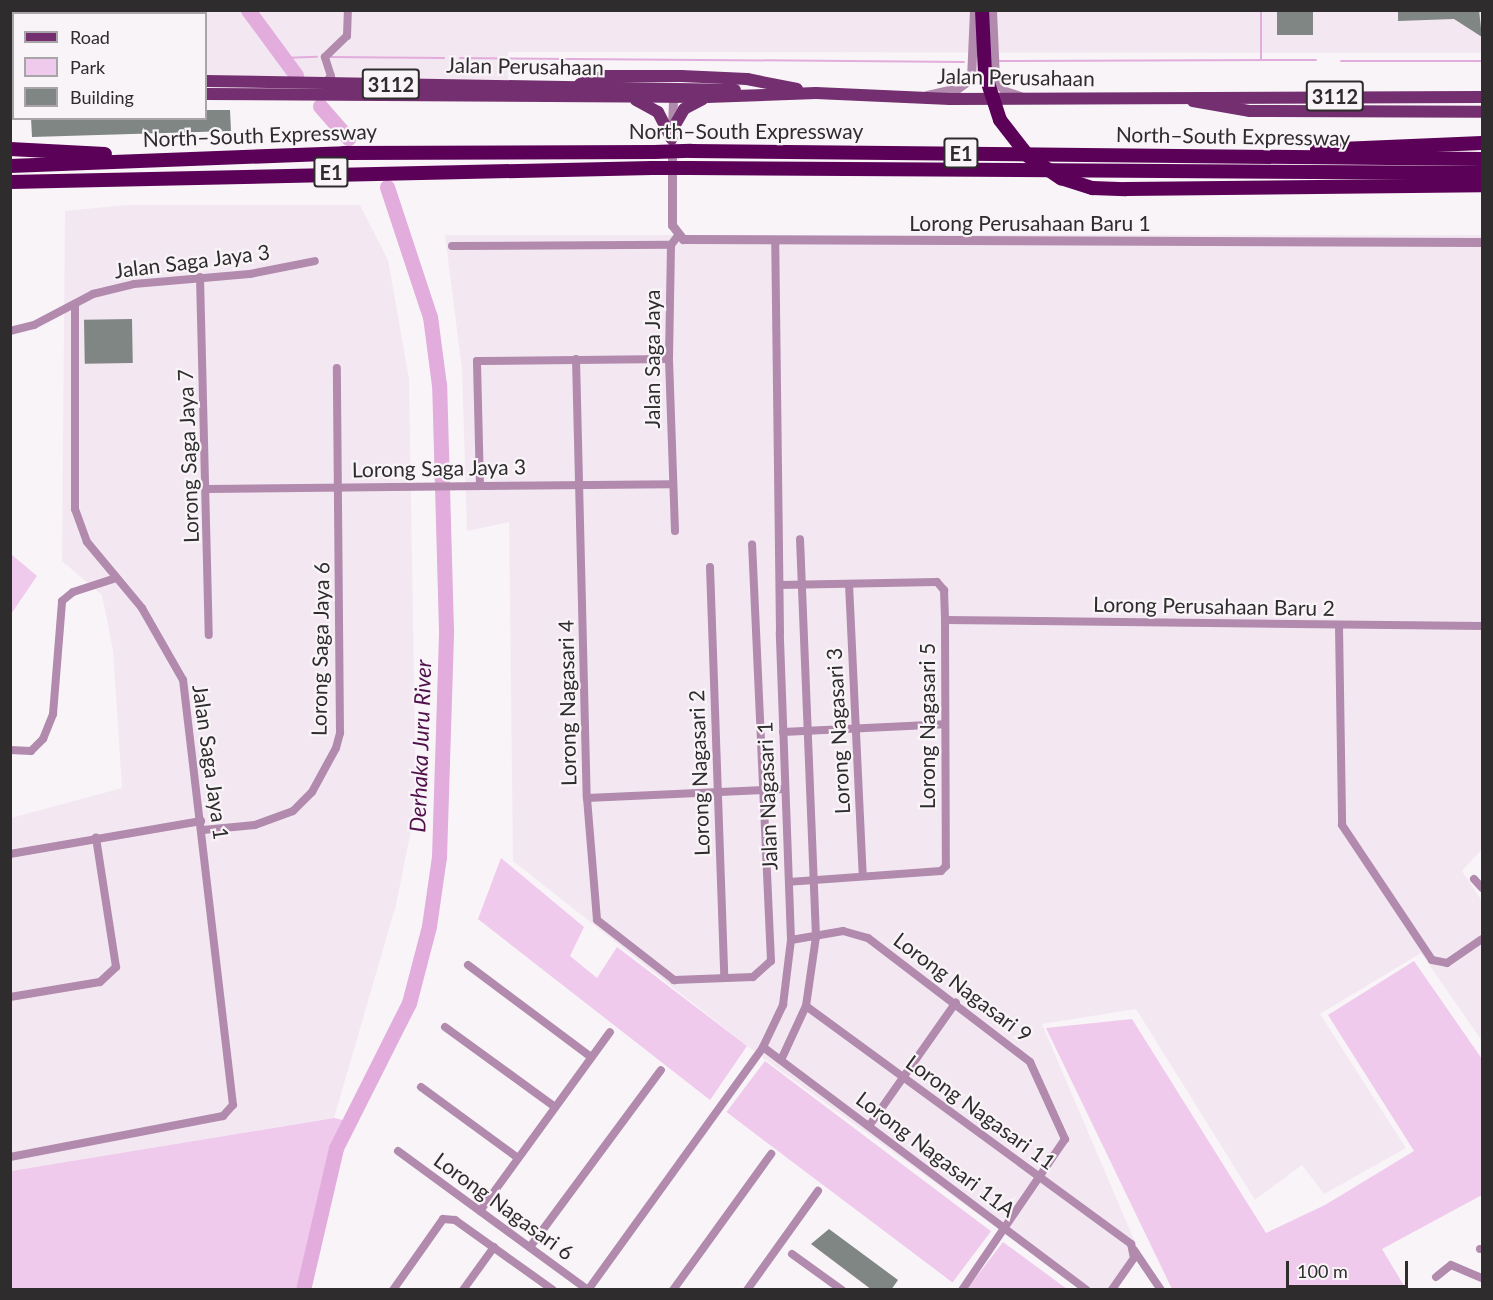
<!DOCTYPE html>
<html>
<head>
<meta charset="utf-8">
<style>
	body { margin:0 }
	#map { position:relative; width:1493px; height:1300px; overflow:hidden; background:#f9f4f8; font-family:Lato,sans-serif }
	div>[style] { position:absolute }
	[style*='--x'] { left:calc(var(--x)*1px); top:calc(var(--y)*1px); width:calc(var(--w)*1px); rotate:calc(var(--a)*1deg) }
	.built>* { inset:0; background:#f3e8f2 }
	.green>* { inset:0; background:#f0caec; transform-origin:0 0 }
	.stream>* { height:2px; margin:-1px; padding:0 1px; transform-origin:1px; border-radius:1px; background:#e2acdc }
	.river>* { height:15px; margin:-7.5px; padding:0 7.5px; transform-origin:7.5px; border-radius:7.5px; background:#e2acdc }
	.building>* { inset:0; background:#808683; transform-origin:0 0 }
	.minor>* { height:8px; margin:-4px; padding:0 4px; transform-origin:4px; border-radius:4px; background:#b18aad }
	.tertiary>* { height:9px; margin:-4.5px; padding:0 4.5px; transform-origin:4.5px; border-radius:4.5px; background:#b18aad }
	.primary>* { height:12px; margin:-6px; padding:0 6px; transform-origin:6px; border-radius:6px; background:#732f6f }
	.motorway>* { height:14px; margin:-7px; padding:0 7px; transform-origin:7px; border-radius:7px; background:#5b0158 }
	.motorway-bridge>* { height:14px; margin:-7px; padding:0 7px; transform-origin:7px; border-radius:7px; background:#5b0158 }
	span { translate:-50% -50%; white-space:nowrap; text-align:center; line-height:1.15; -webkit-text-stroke:4.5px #f9f4f8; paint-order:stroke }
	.shield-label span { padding:2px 4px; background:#f9f4f8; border:2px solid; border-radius:4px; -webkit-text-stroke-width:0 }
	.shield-label { font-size:20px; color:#2e2c2d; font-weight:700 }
	.street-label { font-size:21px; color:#2e2c2d }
	.water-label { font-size:22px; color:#4f104c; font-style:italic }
	.frame { position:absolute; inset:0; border:12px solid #2e2c2d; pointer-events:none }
	.legend { position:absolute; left:12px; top:12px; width:195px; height:108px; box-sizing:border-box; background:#f9f4f8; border:2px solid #a8a4a7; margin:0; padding:8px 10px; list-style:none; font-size:18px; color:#2e2c2d }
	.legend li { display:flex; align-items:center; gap:12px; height:30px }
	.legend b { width:30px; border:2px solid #a8a4a7 }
	.scale { position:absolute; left:1286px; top:1261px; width:122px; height:27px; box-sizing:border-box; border:3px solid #2e2c2d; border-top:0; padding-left:8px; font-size:18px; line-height:21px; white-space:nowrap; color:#2e2c2d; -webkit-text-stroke:4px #f9f4f8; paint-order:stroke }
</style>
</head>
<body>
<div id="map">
	<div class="built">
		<i style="clip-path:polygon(1482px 10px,1482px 53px,508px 52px,508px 81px,206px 75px,206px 14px,14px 14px,11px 72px,10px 11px)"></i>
		<i style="clip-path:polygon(125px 205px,360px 205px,388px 260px,409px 379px,416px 805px,396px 905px,334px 1118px,11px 1171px,11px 818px,122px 788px,113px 650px,102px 595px,62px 561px,65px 211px)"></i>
		<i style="clip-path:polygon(445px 235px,1482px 235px,1482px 849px,1462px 871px,1482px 901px,1482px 1041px,1421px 953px,1320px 1014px,1406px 1148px,1324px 1194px,1302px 1165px,1255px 1200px,1136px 1009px,1042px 1024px,1140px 1254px,1115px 1289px,1081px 1289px,747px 1046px,513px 861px,509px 522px,467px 531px,462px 370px)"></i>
	</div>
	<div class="green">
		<i style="clip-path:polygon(11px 554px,37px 576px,11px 614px)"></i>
		<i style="clip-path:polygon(501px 858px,584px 927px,570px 956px,597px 978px,617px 947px,747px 1046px,710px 1100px,478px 919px)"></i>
		<i style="clip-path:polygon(1414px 961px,1482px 1059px,1482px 1195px,1382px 1249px,1406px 1289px,1172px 1289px,1046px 1028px,1132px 1019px,1266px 1233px,1325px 1205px,1414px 1151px,1328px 1015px)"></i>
		<i style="left:765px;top:1061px;width:283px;height:64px;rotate:37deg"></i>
		<i style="clip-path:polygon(334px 1118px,343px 1120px,330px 1151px,301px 1289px,11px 1289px,11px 1171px)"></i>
		<i style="clip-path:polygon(1003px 1242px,1067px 1289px,967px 1289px)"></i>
	</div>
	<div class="stream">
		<i style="--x:331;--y:57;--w:113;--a:0.5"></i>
		<i style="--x:282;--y:58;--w:35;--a:-2"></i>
		<i style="--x:460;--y:58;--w:504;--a:0.45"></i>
		<i style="--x:1261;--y:59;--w:49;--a:-90"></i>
		<i style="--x:998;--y:61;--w:318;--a:-0.2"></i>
		<i style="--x:1341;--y:61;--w:141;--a:0"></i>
	</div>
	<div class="river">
		<i style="--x:248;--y:10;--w:81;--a:53.6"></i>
		<i style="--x:320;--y:106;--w:43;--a:48.8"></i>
		<i style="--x:303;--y:1290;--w:146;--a:-76.9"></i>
		<i style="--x:336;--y:1148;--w:162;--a:-63.3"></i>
		<i style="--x:409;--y:1003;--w:80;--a:-75.4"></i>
		<i style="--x:429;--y:926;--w:70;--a:-81.8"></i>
		<i style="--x:439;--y:857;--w:227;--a:-88.2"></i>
		<i style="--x:446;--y:630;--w:245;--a:-91.6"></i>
		<i style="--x:439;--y:385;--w:69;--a:-97.5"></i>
		<i style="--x:430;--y:317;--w:137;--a:-108.3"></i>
	</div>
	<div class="building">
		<i style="left:1277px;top:10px;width:36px;height:25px"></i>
		<i style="clip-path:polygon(1398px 10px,1479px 10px,1482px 37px,1454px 19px,1398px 21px)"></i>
		<i style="clip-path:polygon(206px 110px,230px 110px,231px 131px,32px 137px,31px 118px,206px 118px)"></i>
		<i style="left:132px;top:319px;width:44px;height:48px;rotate:89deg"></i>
		<i style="clip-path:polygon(829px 1229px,898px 1280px,891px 1290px,872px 1290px,811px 1244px)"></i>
	</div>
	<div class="minor">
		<i style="--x:325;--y:83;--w:9;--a:-49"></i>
		<i style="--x:331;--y:76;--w:20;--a:-108"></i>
		<i style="--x:325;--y:57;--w:30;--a:-44"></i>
		<i style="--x:347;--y:36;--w:26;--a:-88"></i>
		<i style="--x:452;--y:246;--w:219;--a:-0.3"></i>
		<i style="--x:200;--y:277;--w:358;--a:88.6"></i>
		<i style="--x:10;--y:331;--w:25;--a:-14"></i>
		<i style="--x:34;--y:325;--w:67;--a:-27.7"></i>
		<i style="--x:93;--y:294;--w:42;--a:-13.7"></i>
		<i style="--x:134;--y:284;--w:116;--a:-4.9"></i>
		<i style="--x:250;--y:274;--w:66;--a:-11.3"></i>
		<i style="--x:576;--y:359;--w:439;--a:88.6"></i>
		<i style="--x:587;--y:798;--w:122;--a:85.3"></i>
		<i style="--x:597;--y:920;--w:98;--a:37.9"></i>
		<i style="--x:674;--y:980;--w:79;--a:-2.2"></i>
		<i style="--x:753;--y:977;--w:24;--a:-42"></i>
		<i style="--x:771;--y:961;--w:417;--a:-92.6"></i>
		<i style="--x:480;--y:486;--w:125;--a:-91.4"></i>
		<i style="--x:477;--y:361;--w:192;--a:-0.6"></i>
		<i style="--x:207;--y:489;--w:464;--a:-0.6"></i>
		<i style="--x:675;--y:531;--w:172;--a:-92"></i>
		<i style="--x:669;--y:359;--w:114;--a:-89"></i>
		<i style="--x:671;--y:245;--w:10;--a:-53"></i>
		<i style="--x:710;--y:567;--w:411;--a:88"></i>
		<i style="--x:849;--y:584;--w:292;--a:87.3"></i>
		<i style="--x:780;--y:585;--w:157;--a:-1.1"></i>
		<i style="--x:937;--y:582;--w:11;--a:49"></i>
		<i style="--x:944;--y:590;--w:30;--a:88"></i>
		<i style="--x:945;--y:620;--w:246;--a:89.8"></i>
		<i style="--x:946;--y:866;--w:7;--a:135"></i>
		<i style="--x:941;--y:871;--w:152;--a:175.9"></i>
		<i style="--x:945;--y:620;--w:537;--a:0.64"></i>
		<i style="--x:1339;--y:626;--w:199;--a:89.1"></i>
		<i style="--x:1342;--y:825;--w:162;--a:56.3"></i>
		<i style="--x:1432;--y:960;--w:15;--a:11"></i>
		<i style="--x:1447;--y:963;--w:42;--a:-34.4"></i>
		<i style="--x:783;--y:732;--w:161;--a:-2.8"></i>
		<i style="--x:10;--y:750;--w:21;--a:3"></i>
		<i style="--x:31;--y:751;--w:17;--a:-45"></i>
		<i style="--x:43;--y:739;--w:27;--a:-68"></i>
		<i style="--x:53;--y:714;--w:113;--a:-85.4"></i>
		<i style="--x:62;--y:601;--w:14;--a:-39"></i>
		<i style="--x:73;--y:592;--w:45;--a:-18"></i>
		<i style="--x:587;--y:798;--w:198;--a:-2.6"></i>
		<i style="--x:203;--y:830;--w:52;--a:-5.5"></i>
		<i style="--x:255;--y:825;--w:40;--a:-20.2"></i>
		<i style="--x:293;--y:811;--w:27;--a:-45"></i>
		<i style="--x:312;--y:792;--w:50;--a:-61.4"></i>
		<i style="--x:336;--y:748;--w:16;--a:-75"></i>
		<i style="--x:340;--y:733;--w:365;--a:-90.5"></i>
		<i style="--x:10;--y:854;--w:194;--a:-9.8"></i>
		<i style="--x:1474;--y:879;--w:12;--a:48"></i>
		<i style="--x:791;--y:940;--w:53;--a:-9.8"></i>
		<i style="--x:843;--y:931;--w:26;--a:16"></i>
		<i style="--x:868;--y:938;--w:204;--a:37.4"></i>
		<i style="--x:1030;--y:1062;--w:85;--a:65.6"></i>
		<i style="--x:1065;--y:1139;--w:183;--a:124.3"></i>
		<i style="--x:468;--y:965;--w:154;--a:36.8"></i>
		<i style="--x:10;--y:997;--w:91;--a:-9.5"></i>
		<i style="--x:100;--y:982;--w:22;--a:-43"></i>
		<i style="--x:116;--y:967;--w:131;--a:-98.8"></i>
		<i style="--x:806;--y:1006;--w:403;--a:36.2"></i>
		<i style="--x:1131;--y:1244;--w:14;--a:78"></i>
		<i style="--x:1134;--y:1258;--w:39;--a:125"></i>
		<i style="--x:445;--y:1027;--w:136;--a:36"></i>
		<i style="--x:763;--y:1047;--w:405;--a:36.9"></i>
		<i style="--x:781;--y:1060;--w:60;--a:-65.2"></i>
		<i style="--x:806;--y:1006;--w:70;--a:-81.8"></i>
		<i style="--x:816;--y:937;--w:398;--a:-92.3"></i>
		<i style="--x:421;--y:1087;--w:120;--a:36.2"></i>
		<i style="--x:869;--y:1126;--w:151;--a:-54.9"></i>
		<i style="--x:398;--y:1151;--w:235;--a:36.2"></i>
		<i style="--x:10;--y:1157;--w:217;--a:-10.9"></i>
		<i style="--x:223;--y:1116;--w:15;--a:-48"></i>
		<i style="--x:233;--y:1105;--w:428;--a:-96.7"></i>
		<i style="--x:183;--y:680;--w:83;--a:-119.7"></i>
		<i style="--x:142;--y:608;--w:86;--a:-129.8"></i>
		<i style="--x:87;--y:542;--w:35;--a:-110"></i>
		<i style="--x:75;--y:509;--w:205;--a:-90"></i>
		<i style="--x:480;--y:1211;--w:221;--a:-54"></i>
		<i style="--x:530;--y:1247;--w:220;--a:-53.5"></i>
		<i style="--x:1480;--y:1249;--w:2;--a:0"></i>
		<i style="--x:1134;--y:1250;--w:48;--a:56"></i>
		<i style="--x:792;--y:1254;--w:62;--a:35.8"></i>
		<i style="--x:1436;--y:1277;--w:19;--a:-39"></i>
		<i style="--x:1451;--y:1265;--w:34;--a:23"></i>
		<i style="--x:393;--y:1290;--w:87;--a:-54.8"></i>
		<i style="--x:443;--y:1219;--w:12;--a:5"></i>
		<i style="--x:455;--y:1220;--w:120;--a:35.5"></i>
		<i style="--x:463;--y:1290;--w:53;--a:-54.2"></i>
		<i style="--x:588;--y:1290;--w:299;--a:-54.2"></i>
		<i style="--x:763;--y:1047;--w:47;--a:-64.5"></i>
		<i style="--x:783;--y:1005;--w:65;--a:-83"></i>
		<i style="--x:791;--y:940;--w:307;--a:-92.1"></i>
		<i style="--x:780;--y:633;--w:393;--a:-90.7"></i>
		<i style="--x:673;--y:1290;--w:168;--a:-54.2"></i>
		<i style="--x:747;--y:1290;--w:122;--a:-54.4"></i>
	</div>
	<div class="tertiary">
		<i style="--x:992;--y:10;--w:70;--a:87.5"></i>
		<i style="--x:995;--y:80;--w:15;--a:48"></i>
		<i style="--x:1005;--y:91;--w:16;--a:18"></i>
		<i style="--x:927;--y:95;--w:32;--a:-13"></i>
		<i style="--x:958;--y:88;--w:16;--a:-35"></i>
		<i style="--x:971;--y:79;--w:69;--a:-87.5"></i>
		<i style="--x:672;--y:129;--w:37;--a:-88"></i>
		<i style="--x:672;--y:146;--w:79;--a:90"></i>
		<i style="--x:672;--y:225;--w:18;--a:52"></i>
		<i style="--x:683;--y:239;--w:799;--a:0.22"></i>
	</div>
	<div class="primary">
		<i style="--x:10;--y:77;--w:4;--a:0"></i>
		<i style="--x:206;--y:81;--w:529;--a:0.97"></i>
		<i style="--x:580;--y:84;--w:25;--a:-18"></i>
		<i style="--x:604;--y:76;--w:77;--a:0"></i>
		<i style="--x:681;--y:76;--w:66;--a:2.6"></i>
		<i style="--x:747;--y:79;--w:51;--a:11.3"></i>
		<i style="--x:10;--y:93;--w:4;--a:0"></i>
		<i style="--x:206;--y:94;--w:501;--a:0.34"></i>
		<i style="--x:707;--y:97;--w:109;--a:-2.1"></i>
		<i style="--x:816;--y:93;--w:134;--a:2.6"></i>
		<i style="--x:950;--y:99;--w:532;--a:-0.22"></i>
		<i style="--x:636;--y:100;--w:25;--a:29"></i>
		<i style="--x:658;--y:112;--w:30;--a:63"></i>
		<i style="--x:1193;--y:101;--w:58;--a:10"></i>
		<i style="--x:1250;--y:111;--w:232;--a:0.2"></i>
		<i style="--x:672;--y:130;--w:24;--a:-60"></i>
		<i style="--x:684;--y:109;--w:21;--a:-28"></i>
	</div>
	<div class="motorway">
		<i style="--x:10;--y:149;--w:95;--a:3"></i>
		<i style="--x:1317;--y:150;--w:165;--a:-2.4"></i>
		<i style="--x:691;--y:151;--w:791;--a:0.58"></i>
		<i style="--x:10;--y:166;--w:334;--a:-2.2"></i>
		<i style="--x:344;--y:153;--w:310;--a:-0.2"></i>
		<i style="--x:689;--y:168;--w:793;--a:0.36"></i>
		<i style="--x:10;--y:182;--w:642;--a:-1.25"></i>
	</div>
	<div class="motorway-bridge">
		<i style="--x:982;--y:10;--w:64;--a:87.3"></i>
		<i style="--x:985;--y:74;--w:48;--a:71.9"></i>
		<i style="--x:1000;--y:120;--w:46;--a:52.1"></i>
		<i style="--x:1028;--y:156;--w:40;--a:34"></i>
		<i style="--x:1061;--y:178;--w:33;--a:18"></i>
		<i style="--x:1092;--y:188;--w:34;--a:2"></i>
		<i style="--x:1126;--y:189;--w:356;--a:-0.6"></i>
		<i style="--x:654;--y:152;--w:37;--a:-2"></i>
		<i style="--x:652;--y:168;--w:37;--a:0"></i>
	</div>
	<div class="shield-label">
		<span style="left:391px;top:84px">3112</span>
		<span style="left:1335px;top:96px">3112</span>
		<span style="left:961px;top:153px">E1</span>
		<span style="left:331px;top:172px">E1</span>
	</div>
	<div class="street-label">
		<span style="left:525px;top:66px;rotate:1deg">Jalan Perusahaan</span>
		<span style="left:1016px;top:77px;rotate:1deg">Jalan Perusahaan</span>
		<span style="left:746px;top:131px">North–South Expressway</span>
		<span style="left:260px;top:135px;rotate:-2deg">North–South Expressway</span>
		<span style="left:1233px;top:136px;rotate:1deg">North–South Expressway</span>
		<span style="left:1030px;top:223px">Lorong Perusahaan Baru 1</span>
		<span style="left:192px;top:261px;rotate:-7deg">Jalan Saga Jaya 3</span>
		<span style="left:652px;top:359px;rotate:-90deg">Jalan Saga Jaya</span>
		<span style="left:188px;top:456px;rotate:-92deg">Lorong Saga Jaya 7</span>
		<span style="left:439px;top:468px;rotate:-1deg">Lorong Saga Jaya 3</span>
		<span style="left:1214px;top:606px;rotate:1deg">Lorong Perusahaan Baru 2</span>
		<span style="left:320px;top:649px;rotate:-89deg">Lorong Saga Jaya 6</span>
		<span style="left:567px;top:703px;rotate:-91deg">Lorong Nagasari 4</span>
		<span style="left:927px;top:726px;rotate:-90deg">Lorong Nagasari 5</span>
		<span style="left:838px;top:731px;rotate:-93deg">Lorong Nagasari 3</span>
		<span style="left:211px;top:762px;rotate:82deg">Jalan Saga Jaya 1</span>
		<span style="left:699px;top:773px;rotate:-92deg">Lorong Nagasari 2</span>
		<span style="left:767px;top:796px;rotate:-92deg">Jalan Nagasari 1</span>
		<span style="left:963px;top:987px;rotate:37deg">Lorong Nagasari 9</span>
		<span style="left:981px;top:1112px;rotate:36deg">Lorong Nagasari 11</span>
		<span style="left:936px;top:1154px;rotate:37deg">Lorong Nagasari 11A</span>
		<span style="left:504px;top:1206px;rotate:36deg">Lorong Nagasari 6</span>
	</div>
	<div class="water-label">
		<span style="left:420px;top:746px;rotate:-88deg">Derhaka Juru River</span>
	</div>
	<div class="frame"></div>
	<ul class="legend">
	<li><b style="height:8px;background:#732f6f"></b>Road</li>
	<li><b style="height:16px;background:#f0caec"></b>Park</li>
	<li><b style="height:16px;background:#808683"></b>Building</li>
	</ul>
	<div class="scale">100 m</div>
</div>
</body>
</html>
